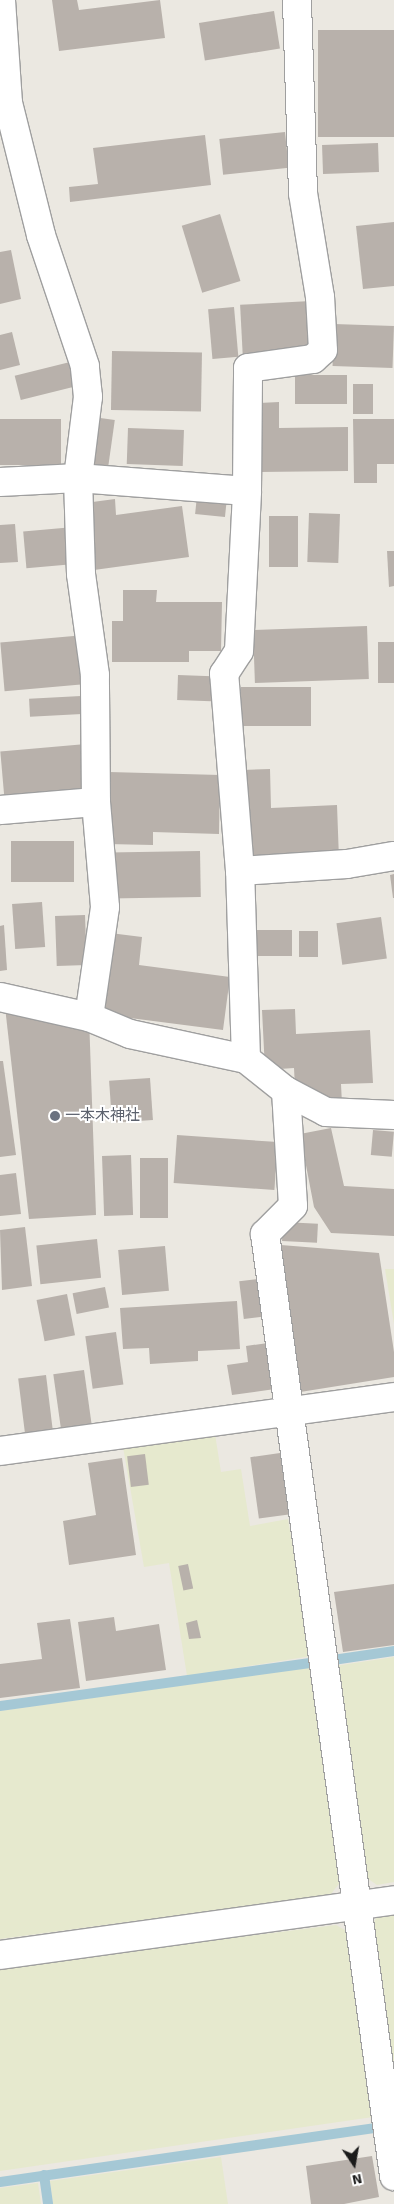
<!DOCTYPE html>
<html>
<head>
<meta charset="utf-8">
<style>
	body { margin:0 }
	#map { position:relative; width:394px; height:2204px; overflow:hidden; background:#ebe8e1; font-family:Signika,"Noto Sans JP",sans-serif }
	div>[style] { position:absolute }
	[style*='--x'] { left:calc(var(--x)*1px); top:calc(var(--y)*1px); width:calc(var(--w)*1px); rotate:calc(var(--a)*1deg) }
	.farmland>* { inset:0; background:#e6e9ce }
	.stream>* { height:10px; margin:-5px; padding:0 5px; transform-origin:5px; border-radius:5px; background:#a5c8d5 }
	.building>* { inset:0; background:#b8b1ab; transform-origin:0 0 }
	.roads { filter:drop-shadow(1px 0 #9f9f9f) drop-shadow(-1px 0 #9f9f9f) drop-shadow(0 1px #9f9f9f) drop-shadow(0 -1px #9f9f9f) }
	.minor>* { height:28px; margin:-14px; padding:0 14px; transform-origin:14px; border-radius:14px; background:#fff }
	.dots>* { width:14px; height:14px; translate:-50% -50%; box-sizing:border-box; border:2px solid #fff; border-radius:50% }
	span { translate:-50% -50%; white-space:nowrap; text-align:center; line-height:1.15; -webkit-text-stroke:4px #fff; paint-order:stroke }
	.worship-label { font-size:15px; color:#5b616d }
	.left { translate:0 -50%; text-align:left }
	.north { position:absolute; left:329px; top:2139px; width:50px; height:50px; -webkit-text-stroke:4px #fff; paint-order:stroke; rotate:168deg; font-size:14px; font-weight:700; line-height:20px; text-align:center; color:#1b1b1b }
	.north::after { content:''; display:block; margin:auto; width:18px; height:22px; background:#1b1b1b; clip-path:polygon(50% 0,100% 100%,50% 72%,0 100%) }
</style>
</head>
<body>
<div id="map">
	<div class="farmland">
		<i style="clip-path:polygon(385px 1269px,394px 1269px,394px 1324px)"></i>
		<i style="clip-path:polygon(215px 1434px,221px 1472px,241px 1469px,250px 1526px,288px 1519px,311px 1656px,187px 1676px,169px 1563px,144px 1567px,123px 1447px)"></i>
		<i style="clip-path:polygon(394px 1657px,394px 1882px,377px 1885px,364px 1876px,335px 1666px)"></i>
		<i style="clip-path:polygon(312px 1667px,343px 1879px,330px 1895px,0 1939px,0 1711px)"></i>
		<i style="clip-path:polygon(394px 1910px,394px 2092px,367px 1933px,380px 1912px)"></i>
		<i style="clip-path:polygon(336px 1925px,350px 1933px,373px 2117px,0 2171px,0 1967px)"></i>
		<i style="clip-path:polygon(221px 2157px,228px 2204px,53px 2204px,50px 2181px)"></i>
		<i style="clip-path:polygon(38px 2183px,41px 2204px,0 2204px,0 2188px)"></i>
	</div>
	<div class="stream">
		<i style="--x:333;--y:1660;--w:62;--a:-8.4"></i>
		<i style="--x:0;--y:1706;--w:313;--a:-7.9"></i>
		<i style="--x:44;--y:2175;--w:29;--a:82"></i>
		<i style="--x:0;--y:2182;--w:378;--a:-8.2"></i>
	</div>
	<div class="building">
		<i style="clip-path:polygon(52px 0,77px 0,79px 10px,160px 0,165px 38px,59px 51px)"></i>
		<i style="left:274px;top:11px;width:38px;height:76px;rotate:81deg"></i>
		<i style="left:394px;top:30px;width:107px;height:76px;rotate:90deg"></i>
		<i style="left:285px;top:132px;width:36px;height:66px;rotate:84deg"></i>
		<i style="clip-path:polygon(205px 135px,211px 185px,70px 202px,69px 187px,98px 184px,93px 148px)"></i>
		<i style="left:378px;top:143px;width:29px;height:56px;rotate:88deg"></i>
		<i style="left:220px;top:214px;width:70px;height:40px;rotate:73deg"></i>
		<i style="clip-path:polygon(394px 222px,394px 286px,363px 289px,356px 226px)"></i>
		<i style="clip-path:polygon(11px 250px,21px 299px,0 304px,0 252px)"></i>
		<i style="left:311px;top:301px;width:51px;height:71px;rotate:87deg"></i>
		<i style="left:234px;top:307px;width:50px;height:26px;rotate:85deg"></i>
		<i style="left:334px;top:324px;width:60px;height:42px;rotate:2deg"></i>
		<i style="clip-path:polygon(12px 332px,20px 365px,0 370px,0 335px)"></i>
		<i style="left:112px;top:351px;width:90px;height:59px;rotate:1deg"></i>
		<i style="left:70px;top:362px;width:25px;height:57px;rotate:76deg"></i>
		<i style="left:295px;top:375px;width:52px;height:29px"></i>
		<i style="left:353px;top:384px;width:20px;height:30px"></i>
		<i style="clip-path:polygon(279px 402px,279px 428px,348px 427px,348px 471px,259px 472px,259px 403px)"></i>
		<i style="left:93px;top:417px;width:22px;height:53px;rotate:8deg"></i>
		<i style="left:0;top:419px;width:61px;height:46px"></i>
		<i style="clip-path:polygon(353px 419px,394px 419px,394px 464px,377px 464px,377px 483px,354px 483px)"></i>
		<i style="left:128px;top:428px;width:56px;height:36px;rotate:2deg"></i>
		<i style="left:197px;top:496px;width:30px;height:18px;rotate:6deg"></i>
		<i style="clip-path:polygon(115px 499px,116px 515px,182px 506px,189px 557px,94px 570px,85px 503px)"></i>
		<i style="left:309px;top:513px;width:31px;height:49px;rotate:2deg"></i>
		<i style="left:269px;top:516px;width:29px;height:51px"></i>
		<i style="clip-path:polygon(15px 524px,18px 562px,0 563px,0 525px)"></i>
		<i style="left:74px;top:527px;width:37px;height:51px;rotate:85deg"></i>
		<i style="clip-path:polygon(387px 551px,394px 551px,394px 586px,389px 587px)"></i>
		<i style="clip-path:polygon(123px 590px,157px 590px,156px 602px,222px 602px,221px 651px,189px 651px,189px 662px,112px 662px,112px 621px,123px 621px)"></i>
		<i style="left:367px;top:626px;width:53px;height:114px;rotate:88deg"></i>
		<i style="left:85px;top:635px;width:49px;height:85px;rotate:85deg"></i>
		<i style="left:394px;top:642px;width:41px;height:16px;rotate:90deg"></i>
		<i style="left:178px;top:675px;width:34px;height:25px;rotate:2deg"></i>
		<i style="left:311px;top:687px;width:39px;height:70px;rotate:90deg"></i>
		<i style="left:81px;top:696px;width:18px;height:52px;rotate:87deg"></i>
		<i style="left:86px;top:744px;width:46px;height:86px;rotate:85deg"></i>
		<i style="clip-path:polygon(270px 769px,271px 808px,337px 805px,339px 859px,245px 863px,242px 770px)"></i>
		<i style="clip-path:polygon(109px 772px,220px 775px,219px 834px,153px 832px,153px 845px,107px 844px)"></i>
		<i style="left:74px;top:841px;width:41px;height:63px;rotate:90deg"></i>
		<i style="left:200px;top:851px;width:46px;height:91px;rotate:89deg"></i>
		<i style="clip-path:polygon(394px 874px,394px 898px,393px 898px,390px 875px)"></i>
		<i style="left:42px;top:902px;width:45px;height:30px;rotate:86deg"></i>
		<i style="left:85px;top:915px;width:50px;height:30px;rotate:88deg"></i>
		<i style="left:381px;top:917px;width:42px;height:45px;rotate:82deg"></i>
		<i style="clip-path:polygon(4px 925px,7px 970px,0 971px,0 926px)"></i>
		<i style="left:254px;top:930px;width:38px;height:26px"></i>
		<i style="left:299px;top:931px;width:19px;height:26px"></i>
		<i style="clip-path:polygon(110px 933px,142px 937px,139px 965px,230px 977px,223px 1030px,99px 1014px)"></i>
		<i style="clip-path:polygon(4px 998px,89px 1017px,96px 1215px,29px 1219px)"></i>
		<i style="clip-path:polygon(295px 1009px,296px 1034px,370px 1030px,373px 1083px,341px 1084px,342px 1104px,295px 1088px,294px 1068px,265px 1070px,262px 1010px)"></i>
		<i style="clip-path:polygon(0 1061px,3px 1061px,16px 1155px,0 1157px)"></i>
		<i style="left:150px;top:1078px;width:42px;height:41px;rotate:86deg"></i>
		<i style="clip-path:polygon(331px 1128px,344px 1186px,394px 1189px,394px 1236px,331px 1233px,314px 1207px,300px 1134px)"></i>
		<i style="left:373px;top:1130px;width:21px;height:25px;rotate:5deg"></i>
		<i style="left:177px;top:1135px;width:101px;height:48px;rotate:4deg"></i>
		<i style="left:131px;top:1155px;width:60px;height:29px;rotate:88deg"></i>
		<i style="left:140px;top:1158px;width:28px;height:60px"></i>
		<i style="clip-path:polygon(16px 1173px,21px 1214px,0 1216px,0 1175px)"></i>
		<i style="left:283px;top:1222px;width:35px;height:19px;rotate:3deg"></i>
		<i style="clip-path:polygon(25px 1227px,32px 1286px,2px 1290px,0 1230px)"></i>
		<i style="left:97px;top:1239px;width:39px;height:61px;rotate:84deg"></i>
		<i style="clip-path:polygon(281px 1245px,379px 1253px,394px 1352px,394px 1377px,294px 1393px,280px 1288px)"></i>
		<i style="left:165px;top:1246px;width:45px;height:47px;rotate:85deg"></i>
		<i style="left:266px;top:1278px;width:38px;height:27px;rotate:83deg"></i>
		<i style="left:105px;top:1287px;width:21px;height:33px;rotate:79deg"></i>
		<i style="left:67px;top:1294px;width:42px;height:31px;rotate:79deg"></i>
		<i style="clip-path:polygon(237px 1301px,240px 1349px,198px 1351px,198px 1361px,150px 1364px,149px 1348px,123px 1349px,120px 1308px)"></i>
		<i style="left:116px;top:1332px;width:53px;height:31px;rotate:82deg"></i>
		<i style="clip-path:polygon(275px 1342px,282px 1388px,232px 1395px,227px 1365px,248px 1362px,246px 1346px)"></i>
		<i style="left:84px;top:1370px;width:57px;height:31px;rotate:82deg"></i>
		<i style="left:46px;top:1375px;width:55px;height:28px;rotate:83deg"></i>
		<i style="left:280px;top:1453px;width:62px;height:30px;rotate:82deg"></i>
		<i style="left:145px;top:1454px;width:31px;height:18px;rotate:83deg"></i>
		<i style="clip-path:polygon(122px 1458px,136px 1555px,69px 1565px,63px 1521px,96px 1515px,88px 1463px)"></i>
		<i style="left:188px;top:1564px;width:25px;height:10px;rotate:78deg"></i>
		<i style="clip-path:polygon(394px 1584px,394px 1645px,343px 1652px,334px 1592px)"></i>
		<i style="clip-path:polygon(114px 1617px,116px 1631px,159px 1624px,166px 1670px,86px 1681px,78px 1622px)"></i>
		<i style="clip-path:polygon(70px 1619px,80px 1688px,0 1698px,0 1664px,42px 1659px,37px 1623px)"></i>
		<i style="clip-path:polygon(197px 1620px,201px 1638px,189px 1639px,186px 1623px)"></i>
		<i style="clip-path:polygon(372px 2156px,379px 2197px,344px 2204px,311px 2204px,306px 2166px)"></i>
	</div>
	<div class="roads">
		<div class="minor">
			<i style="--x:0;--y:482;--w:78;--a:-2.9"></i>
			<i style="--x:78;--y:478;--w:169;--a:4.4"></i>
			<i style="--x:0;--y:810;--w:96;--a:-4.8"></i>
			<i style="--x:96;--y:802;--w:127;--a:-90.5"></i>
			<i style="--x:95;--y:675;--w:102;--a:-97.9"></i>
			<i style="--x:81;--y:574;--w:96;--a:-91.8"></i>
			<i style="--x:78;--y:478;--w:82;--a:-83"></i>
			<i style="--x:88;--y:397;--w:31;--a:-96"></i>
			<i style="--x:85;--y:366;--w:138;--a:-108.6"></i>
			<i style="--x:41;--y:235;--w:136;--a:-104"></i>
			<i style="--x:8;--y:103;--w:103;--a:-93.9"></i>
			<i style="--x:240;--y:871;--w:107;--a:-3.7"></i>
			<i style="--x:347;--y:864;--w:48;--a:-9.7"></i>
			<i style="--x:0;--y:997;--w:91;--a:12.7"></i>
			<i style="--x:89;--y:1017;--w:44;--a:22.5"></i>
			<i style="--x:130;--y:1034;--w:119;--a:12.2"></i>
			<i style="--x:246;--y:1059;--w:51;--a:38.7"></i>
			<i style="--x:286;--y:1091;--w:45;--a:27.7"></i>
			<i style="--x:326;--y:1112;--w:68;--a:2.5"></i>
			<i style="--x:89;--y:1017;--w:111;--a:-81.7"></i>
			<i style="--x:105;--y:907;--w:105;--a:-94.9"></i>
			<i style="--x:246;--y:1059;--w:188;--a:-91.8"></i>
			<i style="--x:240;--y:871;--w:198;--a:-94.6"></i>
			<i style="--x:224;--y:674;--w:27;--a:-57"></i>
			<i style="--x:239;--y:651;--w:160;--a:-87.1"></i>
			<i style="--x:247;--y:491;--w:123;--a:-89.5"></i>
			<i style="--x:248;--y:368;--w:66;--a:-7.9"></i>
			<i style="--x:313;--y:359;--w:13;--a:-42"></i>
			<i style="--x:323;--y:350;--w:53;--a:-93.2"></i>
			<i style="--x:320;--y:297;--w:105;--a:-99.3"></i>
			<i style="--x:303;--y:193;--w:193;--a:-91.8"></i>
			<i style="--x:286;--y:1091;--w:115;--a:86.5"></i>
			<i style="--x:293;--y:1206;--w:40;--a:135"></i>
			<i style="--x:265;--y:1234;--w:951;--a:82.2"></i>
			<i style="--x:0;--y:1451;--w:398;--a:-7.8"></i>
			<i style="--x:0;--y:1955;--w:398;--a:-7.9"></i>
		</div>
	</div>
	<div class="dots">
		<i style="left:55px;top:1116px;background:#6b7280"></i>
	</div>
	<div class="worship-label">
		<span class="left" style="left:65px;top:1116px">一本木神社</span>
	</div>
	<div class="north">N</div>
</div>
</body>
</html>
